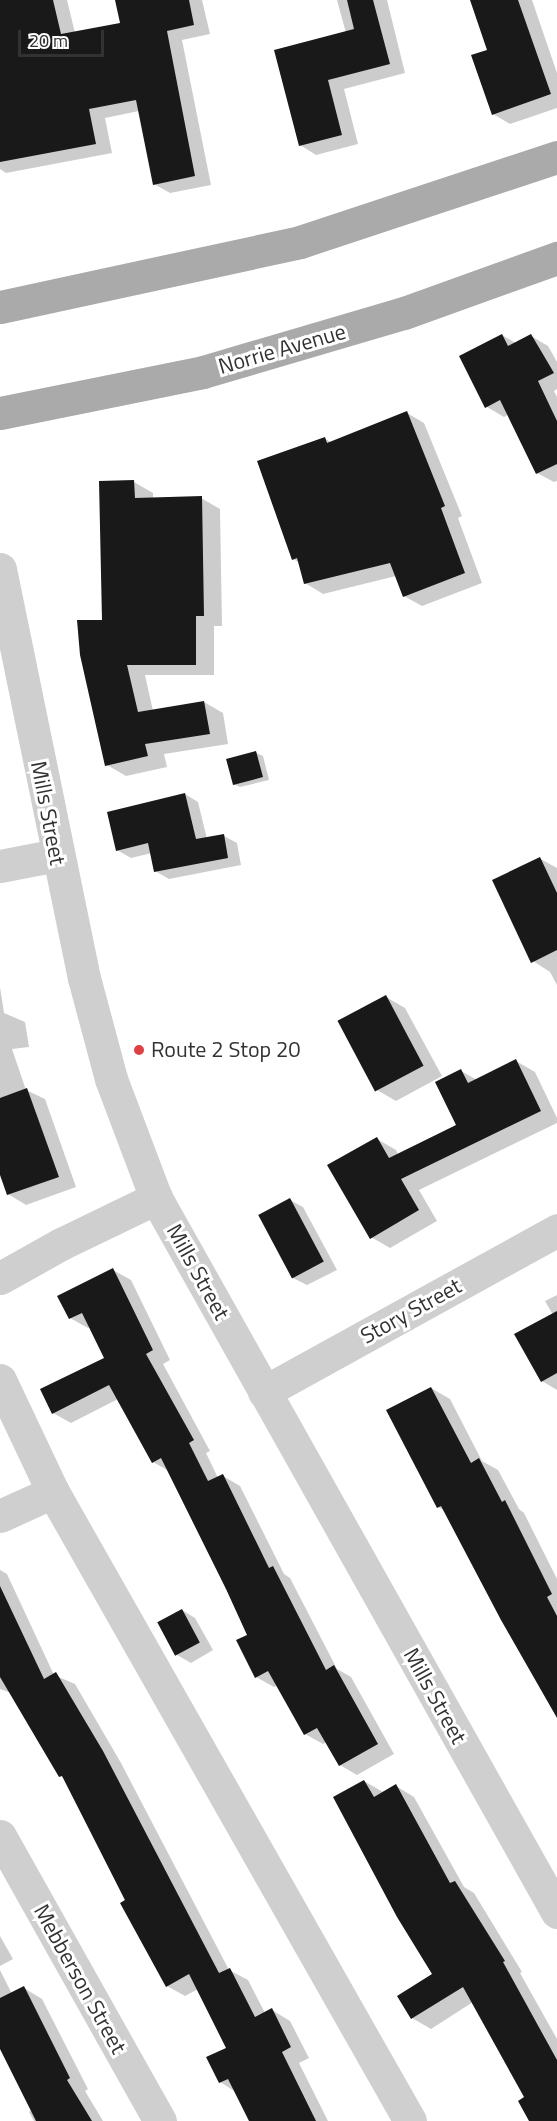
<!DOCTYPE html>
<html>
<head>
<meta charset="utf-8">
<style>
	body { margin:0 }
	#map { position:relative; width:557px; height:2121px; overflow:hidden; background:#fff; font-family:"Titillium Web",sans-serif }
	div>[style] { position:absolute }
	[style*='--x'] { left:calc(var(--x)*1px); top:calc(var(--y)*1px); width:calc(var(--w)*1px); rotate:calc(var(--a)*1deg) }
	.shadow>* { inset:0; background:#0003 }
	.building>* { inset:0; background:#191919; transform-origin:0 0 }
	.minor>* { height:33px; margin:-16.5px; padding:0 16.5px; transform-origin:16.5px; border-radius:16.5px; background:#cfcfcf }
	.major>* { height:33px; margin:-16.5px; padding:0 16.5px; transform-origin:16.5px; border-radius:16.5px; background:#aaa }
	.dots>* { width:16px; height:16px; translate:-50% -50%; box-sizing:border-box; border:3px solid #fff; border-radius:50% }
	span { translate:-50% -50%; white-space:nowrap; text-align:center; line-height:1.15; -webkit-text-stroke:6px #fff; paint-order:stroke }
	.street-label { font-size:22px; color:#323232 }
	.poi-label { font-size:22px; color:#323232 }
	.left { translate:0 -50%; text-align:left }
	.scale { position:absolute; left:18px; top:30px; width:86px; height:27px; box-sizing:border-box; border:3px solid #323232; border-top:0; padding-left:8px; font-size:18px; line-height:21px; white-space:nowrap; color:#323232; -webkit-text-stroke:4px #fff; paint-order:stroke }
</style>
</head>
<body>
<div id="map">
	<div class="shadow">
		<i style="clip-path:polygon(0 0,67px 0,75px 33px,122px 24px,117px 0,202px 0,210px 34px,182px 40px,211px 185px,170px 193px,154px 184px,139px 111px,105px 118px,112px 153px,6px 173px,0 169px)"></i>
		<i style="clip-path:polygon(337px 0,387px 0,405px 73px,344px 89px,358px 144px,316px 155px,300px 145px,346px 33px)"></i>
		<i style="clip-path:polygon(472px 0,532px 0,557px 73px,557px 108px,510px 124px,493px 114px,489px 51px)"></i>
		<i style="clip-path:polygon(502px 335px,517px 344px,531px 336px,548px 346px,557px 362px,557px 389px,554px 391px,557px 397px,557px 481px,554px 482px,537px 473px,509px 414px,504px 417px,487px 407px)"></i>
		<i style="clip-path:polygon(407px 413px,424px 423px,462px 516px,458px 518px,482px 583px,422px 606px,404px 596px,396px 576px,323px 594px,305px 583px,300px 563px,293px 559px,324px 438px,332px 443px)"></i>
		<i style="clip-path:polygon(134px 482px,153px 493px,153px 499px,201px 498px,220px 509px,222px 626px,214px 626px,214px 675px,145px 675px,153px 711px,204px 702px,223px 713px,228px 744px,164px 754px,167px 767px,126px 776px,107px 765px,104px 621px)"></i>
		<i style="clip-path:polygon(256px 753px,263px 756px,269px 780px,240px 787px,233px 784px)"></i>
		<i style="clip-path:polygon(185px 794px,198px 802px,207px 839px,224px 836px,237px 843px,241px 865px,169px 879px,155px 871px,152px 853px,131px 858px,117px 850px)"></i>
		<i style="clip-path:polygon(539px 858px,557px 868px,557px 985px,550px 972px,533px 961px)"></i>
		<i style="clip-path:polygon(0 987px,4px 1013px,25px 1022px,29px 1047px,12px 1049px,26px 1090px,45px 1099px,76px 1187px,26px 1205px,8px 1194px,0 1171px)"></i>
		<i style="clip-path:polygon(386px 997px,405px 1008px,442px 1076px,396px 1101px,377px 1090px)"></i>
		<i style="clip-path:polygon(516px 1061px,535px 1072px,557px 1118px,557px 1123px,419px 1190px,437px 1221px,390px 1248px,371px 1237px,377px 1139px,396px 1150px,398px 1154px,458px 1125px,461px 1071px,477px 1080px)"></i>
		<i style="clip-path:polygon(290px 1200px,303px 1207px,337px 1270px,307px 1285px,293px 1278px)"></i>
		<i style="clip-path:polygon(113px 1270px,131px 1280px,170px 1360px,163px 1364px,210px 1451px,206px 1453px,218px 1478px,223px 1476px,240px 1486px,284px 1574px,290px 1578px,337px 1669px,351px 1677px,394px 1754px,357px 1775px,340px 1765px,327px 1742px,323px 1744px,305px 1734px,278px 1685px,274px 1687px,256px 1677px,249px 1635px,169px 1471px,153px 1462px,118px 1399px,71px 1423px,53px 1413px,106px 1358px,90px 1327px,88px 1328px,70px 1318px)"></i>
		<i style="clip-path:polygon(557px 1295px,557px 1390px,542px 1381px,553px 1315px,545px 1301px)"></i>
		<i style="clip-path:polygon(431px 1388px,450px 1399px,482px 1461px,498px 1470px,519px 1509px,524px 1513px,557px 1579px,557px 1715px,446px 1511px,438px 1507px)"></i>
		<i style="clip-path:polygon(0 1570px,7px 1574px,54px 1675px,75px 1684px,121px 1763px,229px 1970px,248px 1980px,265px 2013px,272px 2010px,290px 2021px,309px 2058px,299px 2063px,328px 2121px,251px 2121px,236px 2092px,220px 2082px,228px 2048px,198px 1989px,185px 1996px,167px 1986px,65px 1779px,61px 1776px,11px 1693px,0 1689px)"></i>
		<i style="clip-path:polygon(182px 1610px,195px 1618px,213px 1650px,191px 1663px,177px 1655px)"></i>
		<i style="clip-path:polygon(364px 1781px,383px 1792px,396px 1786px,414px 1797px,464px 1887px,474px 1893px,522px 1972px,520px 1973px,557px 2039px,557px 2121px,531px 2121px,526px 2098px,473px 2002px,431px 2029px,412px 2018px,434px 1975px)"></i>
		<i style="clip-path:polygon(0 1936px,13px 1959px,0 1966px)"></i>
		<i style="clip-path:polygon(0 1970px,12px 1994px,24px 1988px,42px 1999px,88px 2089px,85px 2091px,103px 2121px,34px 2121px,29px 2112px,32px 2110px,0 2046px)"></i>
	</div>
	<div class="building">
		<i style="clip-path:polygon(0 0,53px 0,61px 34px,120px 23px,115px 0,189px 0,194px 25px,167px 31px,195px 176px,153px 185px,136px 100px,89px 109px,96px 144px,0 162px)"></i>
		<i style="clip-path:polygon(347px 0,373px 0,390px 64px,328px 80px,342px 135px,299px 146px,274px 50px,354px 29px)"></i>
		<i style="clip-path:polygon(470px 0,518px 0,551px 94px,492px 115px,471px 55px,487px 50px)"></i>
		<i style="clip-path:polygon(502px 334px,508px 346px,531px 334px,554px 373px,538px 381px,557px 421px,557px 464px,536px 474px,500px 400px,485px 408px,459px 356px)"></i>
		<i style="clip-path:polygon(407px 411px,445px 506px,441px 508px,465px 573px,403px 597px,390px 563px,304px 584px,297px 558px,292px 560px,257px 461px,325px 437px,327px 443px)"></i>
		<i style="clip-path:polygon(134px 480px,135px 498px,202px 496px,204px 616px,196px 616px,196px 665px,127px 665px,138px 712px,204px 701px,210px 734px,145px 744px,148px 756px,105px 766px,80px 655px,77px 620px,102px 620px,99px 481px)"></i>
		<i style="left:256px;top:751px;width:27px;height:31px;rotate:75deg"></i>
		<i style="clip-path:polygon(185px 793px,196px 839px,224px 834px,228px 858px,154px 872px,148px 843px,116px 851px,107px 812px)"></i>
		<i style="clip-path:polygon(540px 857px,557px 893px,557px 950px,531px 963px,492px 880px)"></i>
		<i style="left:386px;top:995px;width:80px;height:55px;rotate:62deg"></i>
		<i style="clip-path:polygon(516px 1059px,541px 1111px,401px 1179px,419px 1210px,370px 1239px,327px 1165px,377px 1137px,389px 1158px,456px 1125px,435px 1082px,461px 1069px,468px 1083px)"></i>
		<i style="clip-path:polygon(27px 1088px,59px 1177px,7px 1195px,0 1175px,0 1098px)"></i>
		<i style="left:290px;top:1198px;width:72px;height:36px;rotate:62deg"></i>
		<i style="clip-path:polygon(113px 1268px,153px 1350px,146px 1354px,194px 1440px,189px 1443px,208px 1481px,223px 1474px,269px 1568px,273px 1566px,326px 1670px,334px 1665px,378px 1744px,339px 1766px,317px 1728px,304px 1735px,268px 1671px,255px 1678px,236px 1640px,247px 1635px,226px 1589px,161px 1458px,152px 1463px,109px 1385px,52px 1414px,40px 1389px,104px 1358px,82px 1313px,69px 1319px,57px 1296px)"></i>
		<i style="clip-path:polygon(557px 1311px,557px 1373px,541px 1382px,514px 1334px)"></i>
		<i style="clip-path:polygon(431px 1387px,471px 1463px,479px 1458px,502px 1502px,505px 1500px,552px 1594px,547px 1597px,557px 1616px,557px 1718px,501px 1620px,441px 1506px,437px 1508px,386px 1410px)"></i>
		<i style="clip-path:polygon(0 1586px,44px 1679px,56px 1672px,103px 1751px,219px 1973px,230px 1968px,255px 2017px,272px 2008px,291px 2047px,282px 2052px,316px 2121px,249px 2121px,228px 2079px,219px 2083px,206px 2057px,226px 2048px,189px 1974px,166px 1987px,120px 1903px,125px 1900px,62px 1776px,59px 1777px,0 1677px)"></i>
		<i style="left:182px;top:1609px;width:38px;height:28px;rotate:62deg"></i>
		<i style="clip-path:polygon(364px 1780px,374px 1797px,396px 1784px,450px 1883px,455px 1881px,505px 1961px,503px 1962px,557px 2060px,557px 2121px,529px 2121px,518px 2101px,524px 2097px,463px 1987px,411px 2019px,397px 1996px,432px 1974px,397px 1917px,333px 1797px)"></i>
		<i style="clip-path:polygon(24px 1986px,70px 2078px,67px 2080px,92px 2121px,36px 2121px,0 2049px,0 1998px)"></i>
	</div>
	<div class="minor">
		<i style="--x:0;--y:569;--w:418;--a:78.4"></i>
		<i style="--x:84;--y:978;--w:105;--a:75"></i>
		<i style="--x:111;--y:1079;--w:127;--a:69.3"></i>
		<i style="--x:156;--y:1198;--w:819;--a:60.68"></i>
		<i style="--x:0;--y:866;--w:58;--a:-10.9"></i>
		<i style="--x:0;--y:1278;--w:70;--a:-29.1"></i>
		<i style="--x:61;--y:1244;--w:106;--a:-25.8"></i>
		<i style="--x:0;--y:1380;--w:124;--a:64.7"></i>
		<i style="--x:53;--y:1492;--w:723;--a:60.42"></i>
		<i style="--x:264;--y:1392;--w:335;--a:-28.9"></i>
		<i style="--x:0;--y:1516;--w:58;--a:-24.4"></i>
		<i style="--x:0;--y:1836;--w:327;--a:60.7"></i>
	</div>
	<div class="major">
		<i style="--x:0;--y:307;--w:307;--a:-12.2"></i>
		<i style="--x:300;--y:242;--w:271;--a:-18.3"></i>
		<i style="--x:0;--y:413;--w:207;--a:-11.4"></i>
		<i style="--x:203;--y:372;--w:209;--a:-16.4"></i>
		<i style="--x:404;--y:313;--w:163;--a:-19.8"></i>
	</div>
	<div class="dots">
		<i style="left:139px;top:1050px;background:#dd4143"></i>
	</div>
	<div class="street-label">
		<span style="left:282px;top:349px;rotate:-16deg">Norrie Avenue</span>
		<span style="left:48px;top:813px;rotate:79deg">Mills Street</span>
		<span style="left:198px;top:1272px;rotate:61deg">Mills Street</span>
		<span style="left:411px;top:1311px;rotate:-29deg">Story Street</span>
		<span style="left:435px;top:1696px;rotate:61deg">Mills Street</span>
		<span style="left:80px;top:1979px;rotate:61deg">Mebberson Street</span>
	</div>
	<div class="poi-label">
		<span class="left" style="left:151px;top:1050px">Route 2 Stop 20</span>
	</div>
	<div class="scale">20 m</div>
</div>
</body>
</html>
